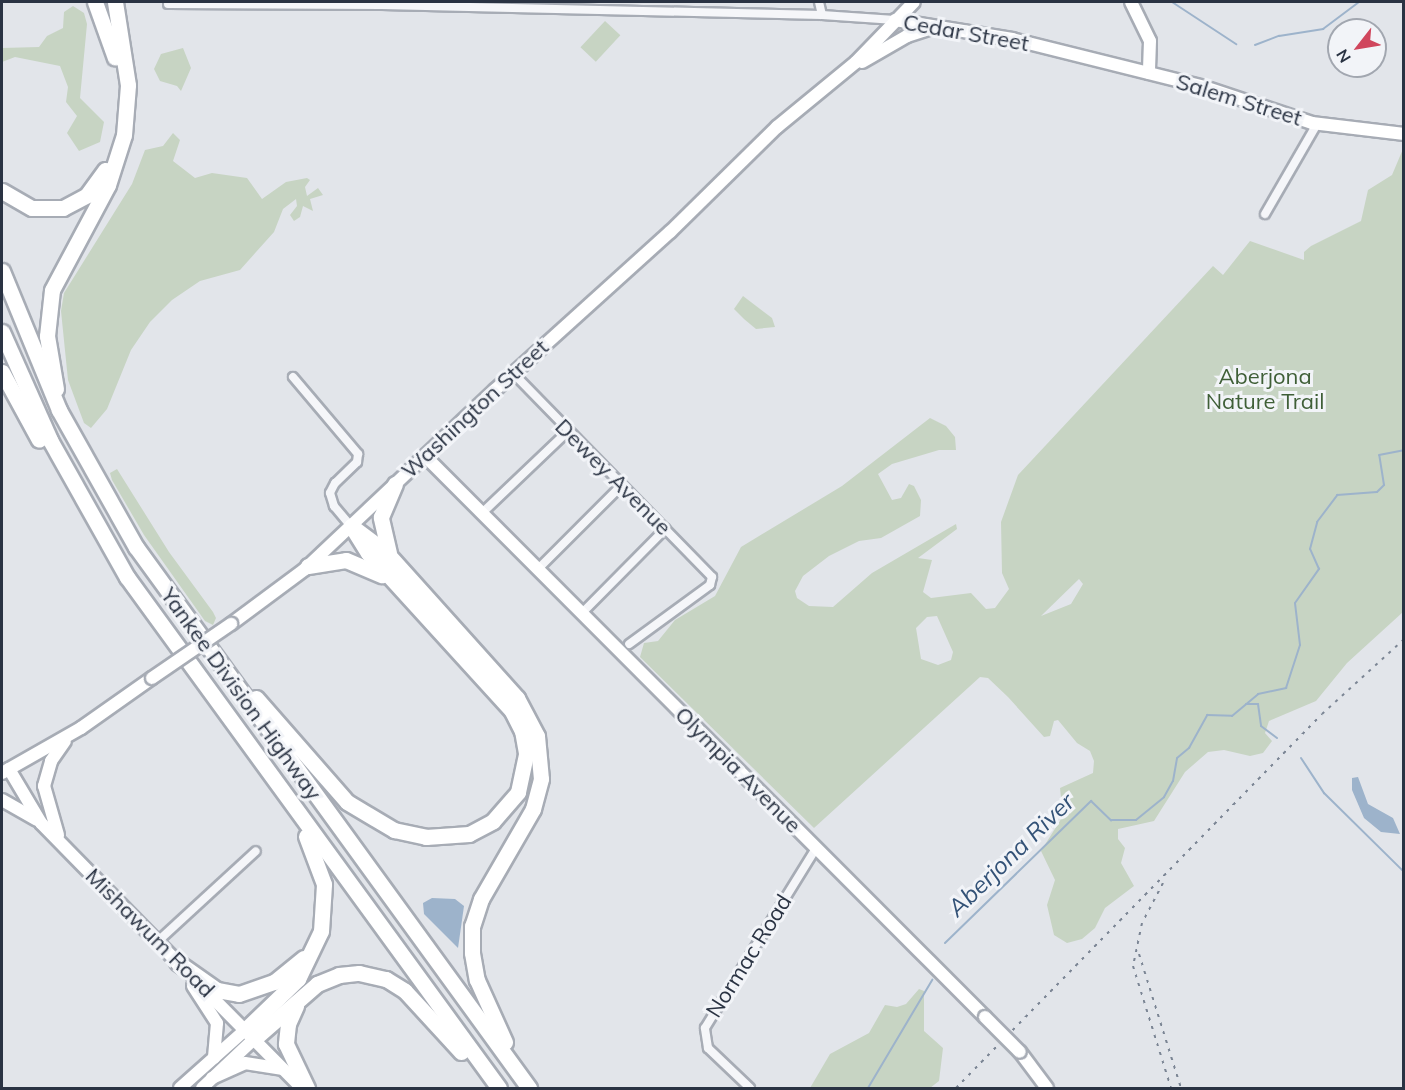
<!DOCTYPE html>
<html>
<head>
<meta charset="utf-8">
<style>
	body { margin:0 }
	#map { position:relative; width:1405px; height:1090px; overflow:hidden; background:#e2e5ea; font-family:Mulish,sans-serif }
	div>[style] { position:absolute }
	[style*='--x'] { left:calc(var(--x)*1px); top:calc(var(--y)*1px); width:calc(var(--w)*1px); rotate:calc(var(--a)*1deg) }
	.green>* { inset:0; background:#c7d4c3; transform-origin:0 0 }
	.water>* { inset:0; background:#9db3cb }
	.stream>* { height:2px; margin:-1px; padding:0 1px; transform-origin:1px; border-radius:1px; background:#9db3cb }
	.roads { filter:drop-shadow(2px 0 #a7acb5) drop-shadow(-2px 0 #a7acb5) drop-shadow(0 2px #a7acb5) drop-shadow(0 -2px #a7acb5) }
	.street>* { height:8px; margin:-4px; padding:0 4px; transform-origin:4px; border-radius:4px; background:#f5f6f9 }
	.secondary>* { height:12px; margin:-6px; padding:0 6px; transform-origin:6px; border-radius:6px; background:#fff }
	.highway>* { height:15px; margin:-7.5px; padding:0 7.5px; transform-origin:7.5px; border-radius:7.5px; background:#fff }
	.rail>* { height:2px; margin-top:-1px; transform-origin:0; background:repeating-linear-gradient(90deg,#7b8594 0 3px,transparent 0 9px) }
	.bridges { filter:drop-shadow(2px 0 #a7acb5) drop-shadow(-2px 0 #a7acb5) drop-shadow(0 2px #a7acb5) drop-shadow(0 -2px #a7acb5) }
	.secondary-bridge>* { height:12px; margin:-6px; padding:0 6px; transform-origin:6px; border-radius:6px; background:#fff }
	span { translate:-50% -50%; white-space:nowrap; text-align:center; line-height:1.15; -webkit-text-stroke:6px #f2f4f8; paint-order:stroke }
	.street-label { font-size:22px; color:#2a3343 }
	.park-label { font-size:22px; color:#3f5f37 }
	.water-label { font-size:24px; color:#335277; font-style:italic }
	.frame { position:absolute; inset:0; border:3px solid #2a3343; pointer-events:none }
	.north { position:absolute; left:1327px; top:18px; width:60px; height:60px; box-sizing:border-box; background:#f2f4f8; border:2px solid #a2a7b0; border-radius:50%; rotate:239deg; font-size:16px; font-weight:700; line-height:24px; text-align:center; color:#2a3343 }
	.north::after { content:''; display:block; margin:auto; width:21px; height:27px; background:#d0465d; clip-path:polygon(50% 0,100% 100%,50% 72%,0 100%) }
</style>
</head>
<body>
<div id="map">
	<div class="green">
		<i style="clip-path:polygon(73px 6px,84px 13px,87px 24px,80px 98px,104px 122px,100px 142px,79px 151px,67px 133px,77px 116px,66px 102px,68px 87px,60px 66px,15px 57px,2px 62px,2px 48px,39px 47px,47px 36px,63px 28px,64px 12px)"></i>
		<i style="left:605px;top:21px;width:21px;height:36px;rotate:43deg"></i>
		<i style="clip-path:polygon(183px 48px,191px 68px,181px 91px,177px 86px,160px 81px,154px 69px,161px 54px)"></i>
		<i style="clip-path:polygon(173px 133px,180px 140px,173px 161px,195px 178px,212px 173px,247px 178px,262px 199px,286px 182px,307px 178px,310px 180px,305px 187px,307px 196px,318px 188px,323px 195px,310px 199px,313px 211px,303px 206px,300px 217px,294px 221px,290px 215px,297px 206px,296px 199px,283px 209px,274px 232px,240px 270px,200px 281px,172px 300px,150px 322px,131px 350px,107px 409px,91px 428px,84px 423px,68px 380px,61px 311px,64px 293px,132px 184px,145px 150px,163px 146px)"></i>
		<i style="clip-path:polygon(evenodd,1403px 149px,1403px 612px,1347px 663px,1316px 701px,1269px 721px,1265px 733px,1272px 741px,1263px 753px,1250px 756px,1224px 750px,1208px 752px,1185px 772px,1154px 821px,1118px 829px,1118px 839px,1125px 848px,1121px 863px,1134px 886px,1105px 908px,1095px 928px,1082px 939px,1067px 943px,1054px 935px,1047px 905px,1055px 880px,1041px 851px,1063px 816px,1060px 788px,1093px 773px,1094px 761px,1090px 751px,1077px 743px,1058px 720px,1054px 721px,1050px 736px,1044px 737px,1008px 697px,988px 678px,980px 677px,814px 828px,640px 657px,644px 643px,658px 641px,675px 620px,715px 596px,741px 547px,842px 486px,930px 418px,946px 426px,955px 437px,956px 450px,939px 450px,892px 464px,878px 474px,892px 500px,901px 498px,909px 484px,914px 486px,921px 500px,920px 516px,881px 538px,859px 541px,829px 556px,803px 576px,795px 591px,797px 598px,809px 606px,833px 607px,872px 573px,956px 524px,957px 529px,918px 558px,932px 560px,923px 592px,931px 598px,971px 593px,986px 609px,995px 608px,1009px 589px,1002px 573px,1001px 522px,1018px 475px,1213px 266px,1223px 275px,1250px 241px,1304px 260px,1304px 252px,1311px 246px,1361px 221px,1368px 190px,1392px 175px,1403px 149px,1079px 579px,1083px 584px,1071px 604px,1041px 616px,1079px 579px,1403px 149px,937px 616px,953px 652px,951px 660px,938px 665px,921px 659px,916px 628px,927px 617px,937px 616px)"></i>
		<i style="clip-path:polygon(743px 296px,772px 318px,775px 327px,756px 329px,744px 319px,734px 309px)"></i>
		<i style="clip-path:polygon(117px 469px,169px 552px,213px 612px,216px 618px,213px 625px,205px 621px,144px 535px,112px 480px,110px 473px)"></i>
		<i style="clip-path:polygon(919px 989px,924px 991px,924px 1031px,943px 1048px,939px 1081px,930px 1088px,810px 1088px,830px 1054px,869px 1033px,885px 1005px,897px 1007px,906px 1004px)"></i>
	</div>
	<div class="water">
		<i style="clip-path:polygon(1358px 777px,1368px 804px,1393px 818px,1400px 834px,1381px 832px,1364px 818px,1352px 790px,1352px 778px)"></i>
		<i style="clip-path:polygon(432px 898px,455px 899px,464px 906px,458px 948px,424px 914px,423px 903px)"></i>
	</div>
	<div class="stream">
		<i style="--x:1172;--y:2;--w:77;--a:33.3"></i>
		<i style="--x:1255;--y:45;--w:26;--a:-21"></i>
		<i style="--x:1279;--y:36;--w:45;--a:-9"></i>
		<i style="--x:1323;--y:29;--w:45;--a:-36.9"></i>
		<i style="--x:1246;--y:704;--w:12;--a:0"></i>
		<i style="--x:1258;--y:704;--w:22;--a:82"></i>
		<i style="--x:1261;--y:726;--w:20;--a:37"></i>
		<i style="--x:1301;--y:758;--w:42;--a:56.7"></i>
		<i style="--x:1324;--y:793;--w:112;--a:44.6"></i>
		<i style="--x:945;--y:943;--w:204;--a:-44.2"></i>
		<i style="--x:1091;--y:801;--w:28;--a:44"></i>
		<i style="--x:1111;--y:820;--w:25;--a:0"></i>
		<i style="--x:1136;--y:820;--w:36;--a:-39"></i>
		<i style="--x:1164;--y:797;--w:18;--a:-61"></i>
		<i style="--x:1173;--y:781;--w:23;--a:-80"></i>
		<i style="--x:1177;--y:758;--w:16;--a:-40"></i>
		<i style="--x:1189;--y:748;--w:38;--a:-61"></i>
		<i style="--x:1207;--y:715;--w:25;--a:2"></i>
		<i style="--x:1232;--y:716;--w:34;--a:-40"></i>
		<i style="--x:1258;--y:694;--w:29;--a:-12"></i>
		<i style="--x:1286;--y:688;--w:45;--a:-72"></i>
		<i style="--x:1300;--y:645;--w:42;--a:-96.8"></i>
		<i style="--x:1295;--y:603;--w:42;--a:-54.8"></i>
		<i style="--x:1319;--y:569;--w:22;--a:-114"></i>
		<i style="--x:1310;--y:549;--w:28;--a:-75"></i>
		<i style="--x:1317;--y:522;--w:34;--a:-53"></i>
		<i style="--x:1337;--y:495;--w:40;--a:-4.3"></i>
		<i style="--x:1377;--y:492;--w:10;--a:-45"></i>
		<i style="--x:1384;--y:485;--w:30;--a:-99"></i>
		<i style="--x:1379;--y:455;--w:25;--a:-11"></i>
		<i style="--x:868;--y:1088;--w:126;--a:-59.3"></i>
	</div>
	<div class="roads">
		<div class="street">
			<i style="--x:819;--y:2;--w:13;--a:77"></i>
			<i style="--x:168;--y:4;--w:214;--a:0.3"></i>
			<i style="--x:382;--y:5;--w:440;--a:1.3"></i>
			<i style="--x:822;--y:15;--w:73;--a:3.9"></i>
			<i style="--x:1265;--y:214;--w:104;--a:-60"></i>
			<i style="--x:513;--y:373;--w:285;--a:45.7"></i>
			<i style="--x:712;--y:577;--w:8;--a:104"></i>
			<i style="--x:710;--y:585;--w:100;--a:143.9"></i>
			<i style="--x:293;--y:377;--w:101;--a:49.8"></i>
			<i style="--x:358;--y:454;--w:8;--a:97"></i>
			<i style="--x:357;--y:462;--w:30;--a:136"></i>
			<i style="--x:335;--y:483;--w:11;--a:117"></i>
			<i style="--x:330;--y:493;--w:14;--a:73"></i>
			<i style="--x:334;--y:506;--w:26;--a:50"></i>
			<i style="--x:482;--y:513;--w:119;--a:-43.6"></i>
			<i style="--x:537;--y:570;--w:120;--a:-45"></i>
			<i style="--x:581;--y:614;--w:120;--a:-45.3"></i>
			<i style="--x:157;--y:942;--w:134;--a:-42.6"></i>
			<i style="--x:750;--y:1088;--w:58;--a:-136.4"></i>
			<i style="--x:708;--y:1048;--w:20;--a:-99"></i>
			<i style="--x:705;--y:1028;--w:211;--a:-58.3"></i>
		</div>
		<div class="secondary">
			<i style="--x:1131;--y:2;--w:43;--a:64"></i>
			<i style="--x:1150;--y:41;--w:32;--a:92"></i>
			<i style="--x:895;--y:20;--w:119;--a:9.2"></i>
			<i style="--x:1012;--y:39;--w:198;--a:14"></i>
			<i style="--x:1204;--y:87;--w:114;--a:18.4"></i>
			<i style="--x:1312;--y:123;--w:93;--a:6.8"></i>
			<i style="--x:862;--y:62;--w:52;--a:-30"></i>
			<i style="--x:907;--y:36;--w:26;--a:-18"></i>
			<i style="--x:425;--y:456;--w:793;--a:45.05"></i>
			<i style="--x:231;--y:624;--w:92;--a:-36.6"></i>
			<i style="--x:305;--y:569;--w:261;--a:-43.3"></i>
			<i style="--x:495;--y:390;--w:236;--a:-42.1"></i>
			<i style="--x:670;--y:232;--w:150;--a:-44.5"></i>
			<i style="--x:777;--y:127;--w:102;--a:-39.4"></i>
			<i style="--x:856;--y:62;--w:83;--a:-46"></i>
			<i style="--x:9;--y:769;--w:63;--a:59.3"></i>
			<i style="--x:41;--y:823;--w:203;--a:45.6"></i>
			<i style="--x:2;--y:773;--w:91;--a:-29.7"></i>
			<i style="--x:81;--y:728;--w:87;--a:-35.2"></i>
			<i style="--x:2;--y:800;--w:40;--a:29.7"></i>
			<i style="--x:58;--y:835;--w:51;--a:-105.9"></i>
			<i style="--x:44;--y:786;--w:26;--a:-74"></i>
			<i style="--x:51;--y:761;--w:24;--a:-55"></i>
			<i style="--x:198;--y:983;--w:148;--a:45.3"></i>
			<i style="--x:193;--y:986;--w:44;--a:57"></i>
			<i style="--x:217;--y:1023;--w:35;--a:95"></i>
			<i style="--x:1020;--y:1052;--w:45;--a:53.1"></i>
			<i style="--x:212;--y:1078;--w:36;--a:-24"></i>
			<i style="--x:245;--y:1063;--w:37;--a:9"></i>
			<i style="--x:180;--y:1088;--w:87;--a:-41.7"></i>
			<i style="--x:202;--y:1088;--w:71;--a:-43.3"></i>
		</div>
		<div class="highway">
			<i style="--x:95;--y:2;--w:59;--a:70.3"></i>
			<i style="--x:2;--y:191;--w:34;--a:30"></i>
			<i style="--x:32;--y:208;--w:31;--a:0"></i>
			<i style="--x:63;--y:208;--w:27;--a:-28"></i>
			<i style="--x:87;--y:195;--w:31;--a:-54"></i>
			<i style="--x:2;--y:271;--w:150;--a:67.7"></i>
			<i style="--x:59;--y:410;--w:157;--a:60.7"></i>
			<i style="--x:136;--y:547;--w:669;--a:54"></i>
			<i style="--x:2;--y:332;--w:118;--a:66"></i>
			<i style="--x:50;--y:440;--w:157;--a:60.7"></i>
			<i style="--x:127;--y:577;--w:632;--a:53.95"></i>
			<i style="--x:2;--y:372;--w:77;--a:61.4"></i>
			<i style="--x:56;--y:389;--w:54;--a:-99.6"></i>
			<i style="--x:47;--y:336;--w:46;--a:-83.8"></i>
			<i style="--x:52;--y:290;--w:119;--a:-61.9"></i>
			<i style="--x:108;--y:185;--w:52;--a:-72.3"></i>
			<i style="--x:124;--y:135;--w:50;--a:-85.4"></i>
			<i style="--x:128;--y:85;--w:84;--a:-98.9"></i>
			<i style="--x:354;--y:528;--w:39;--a:37"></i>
			<i style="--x:385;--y:551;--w:198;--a:48.1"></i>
			<i style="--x:517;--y:698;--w:43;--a:62.2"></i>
			<i style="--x:537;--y:736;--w:43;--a:84.7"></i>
			<i style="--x:541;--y:779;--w:31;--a:105"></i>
			<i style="--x:533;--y:809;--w:104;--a:120"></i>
			<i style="--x:481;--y:899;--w:28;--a:108"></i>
			<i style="--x:472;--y:926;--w:27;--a:90"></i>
			<i style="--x:472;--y:953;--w:27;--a:80"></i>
			<i style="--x:477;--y:980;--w:68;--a:65.7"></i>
			<i style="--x:389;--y:553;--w:37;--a:-103"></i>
			<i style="--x:381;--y:517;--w:36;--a:-67"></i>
			<i style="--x:308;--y:566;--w:38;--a:-9"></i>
			<i style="--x:346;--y:560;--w:39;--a:23"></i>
			<i style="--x:256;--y:698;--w:138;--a:48.8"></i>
			<i style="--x:347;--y:802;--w:55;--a:30.8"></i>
			<i style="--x:394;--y:830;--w:33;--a:12"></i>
			<i style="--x:426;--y:837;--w:43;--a:-4"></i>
			<i style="--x:469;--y:834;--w:27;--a:-28"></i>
			<i style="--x:493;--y:821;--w:38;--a:-49"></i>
			<i style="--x:518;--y:792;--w:40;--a:-78"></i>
			<i style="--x:526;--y:753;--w:22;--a:-100"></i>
			<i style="--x:522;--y:731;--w:22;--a:-117"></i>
			<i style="--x:512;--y:711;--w:214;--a:-132.3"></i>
			<i style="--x:368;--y:553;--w:32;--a:-122"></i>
			<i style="--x:177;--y:962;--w:49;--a:35"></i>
			<i style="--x:217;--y:990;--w:22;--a:10"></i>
			<i style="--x:239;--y:994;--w:37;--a:-19"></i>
			<i style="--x:274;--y:982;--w:38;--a:-39"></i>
			<i style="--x:296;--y:1006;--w:20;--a:114"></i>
			<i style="--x:288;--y:1024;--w:20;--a:96"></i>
			<i style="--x:286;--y:1044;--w:49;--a:64.5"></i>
			<i style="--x:245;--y:1030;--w:74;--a:-43.9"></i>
			<i style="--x:298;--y:979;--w:53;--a:-64.4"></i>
			<i style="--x:321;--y:931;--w:47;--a:-86.3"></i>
			<i style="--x:324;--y:884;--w:51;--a:-110.6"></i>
			<i style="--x:254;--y:1039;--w:84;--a:-41.1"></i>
			<i style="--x:317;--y:984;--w:24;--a:-22"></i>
			<i style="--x:339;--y:975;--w:20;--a:-6"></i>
			<i style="--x:359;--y:973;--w:28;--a:13"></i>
			<i style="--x:386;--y:979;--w:22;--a:32"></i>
			<i style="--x:405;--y:991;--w:83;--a:47.4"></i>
		</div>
	</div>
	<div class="rail">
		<i style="--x:1163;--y:883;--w:45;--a:117.7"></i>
		<i style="--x:1142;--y:923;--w:44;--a:101.8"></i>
		<i style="--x:1133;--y:966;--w:128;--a:72.7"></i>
		<i style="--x:1139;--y:954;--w:140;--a:72.6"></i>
		<i style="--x:956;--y:1088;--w:523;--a:-45.62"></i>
		<i style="--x:1322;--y:714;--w:111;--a:-42.4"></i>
	</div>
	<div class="bridges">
		<div class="secondary-bridge">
			<i style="--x:152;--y:678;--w:96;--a:-34.4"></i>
			<i style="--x:985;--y:1017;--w:49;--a:45"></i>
		</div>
	</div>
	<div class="street-label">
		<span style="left:966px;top:33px;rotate:10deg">Cedar Street</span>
		<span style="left:1239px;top:100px;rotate:17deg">Salem Street</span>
		<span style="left:475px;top:409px;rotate:-43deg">Washington Street</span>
		<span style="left:613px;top:477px;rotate:45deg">Dewey Avenue</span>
		<span style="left:241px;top:694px;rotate:54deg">Yankee Division Highway</span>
		<span style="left:738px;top:770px;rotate:45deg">Olympia Avenue</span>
		<span style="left:150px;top:933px;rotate:45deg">Mishawum Road</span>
		<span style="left:749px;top:956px;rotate:-58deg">Normac Road</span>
	</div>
	<div class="park-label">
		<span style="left:1265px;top:389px">Aberjona<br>Nature Trail</span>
	</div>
	<div class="water-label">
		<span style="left:1011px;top:855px;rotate:-44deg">Aberjona River</span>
	</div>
	<div class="frame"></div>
	<div class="north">N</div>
</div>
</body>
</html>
